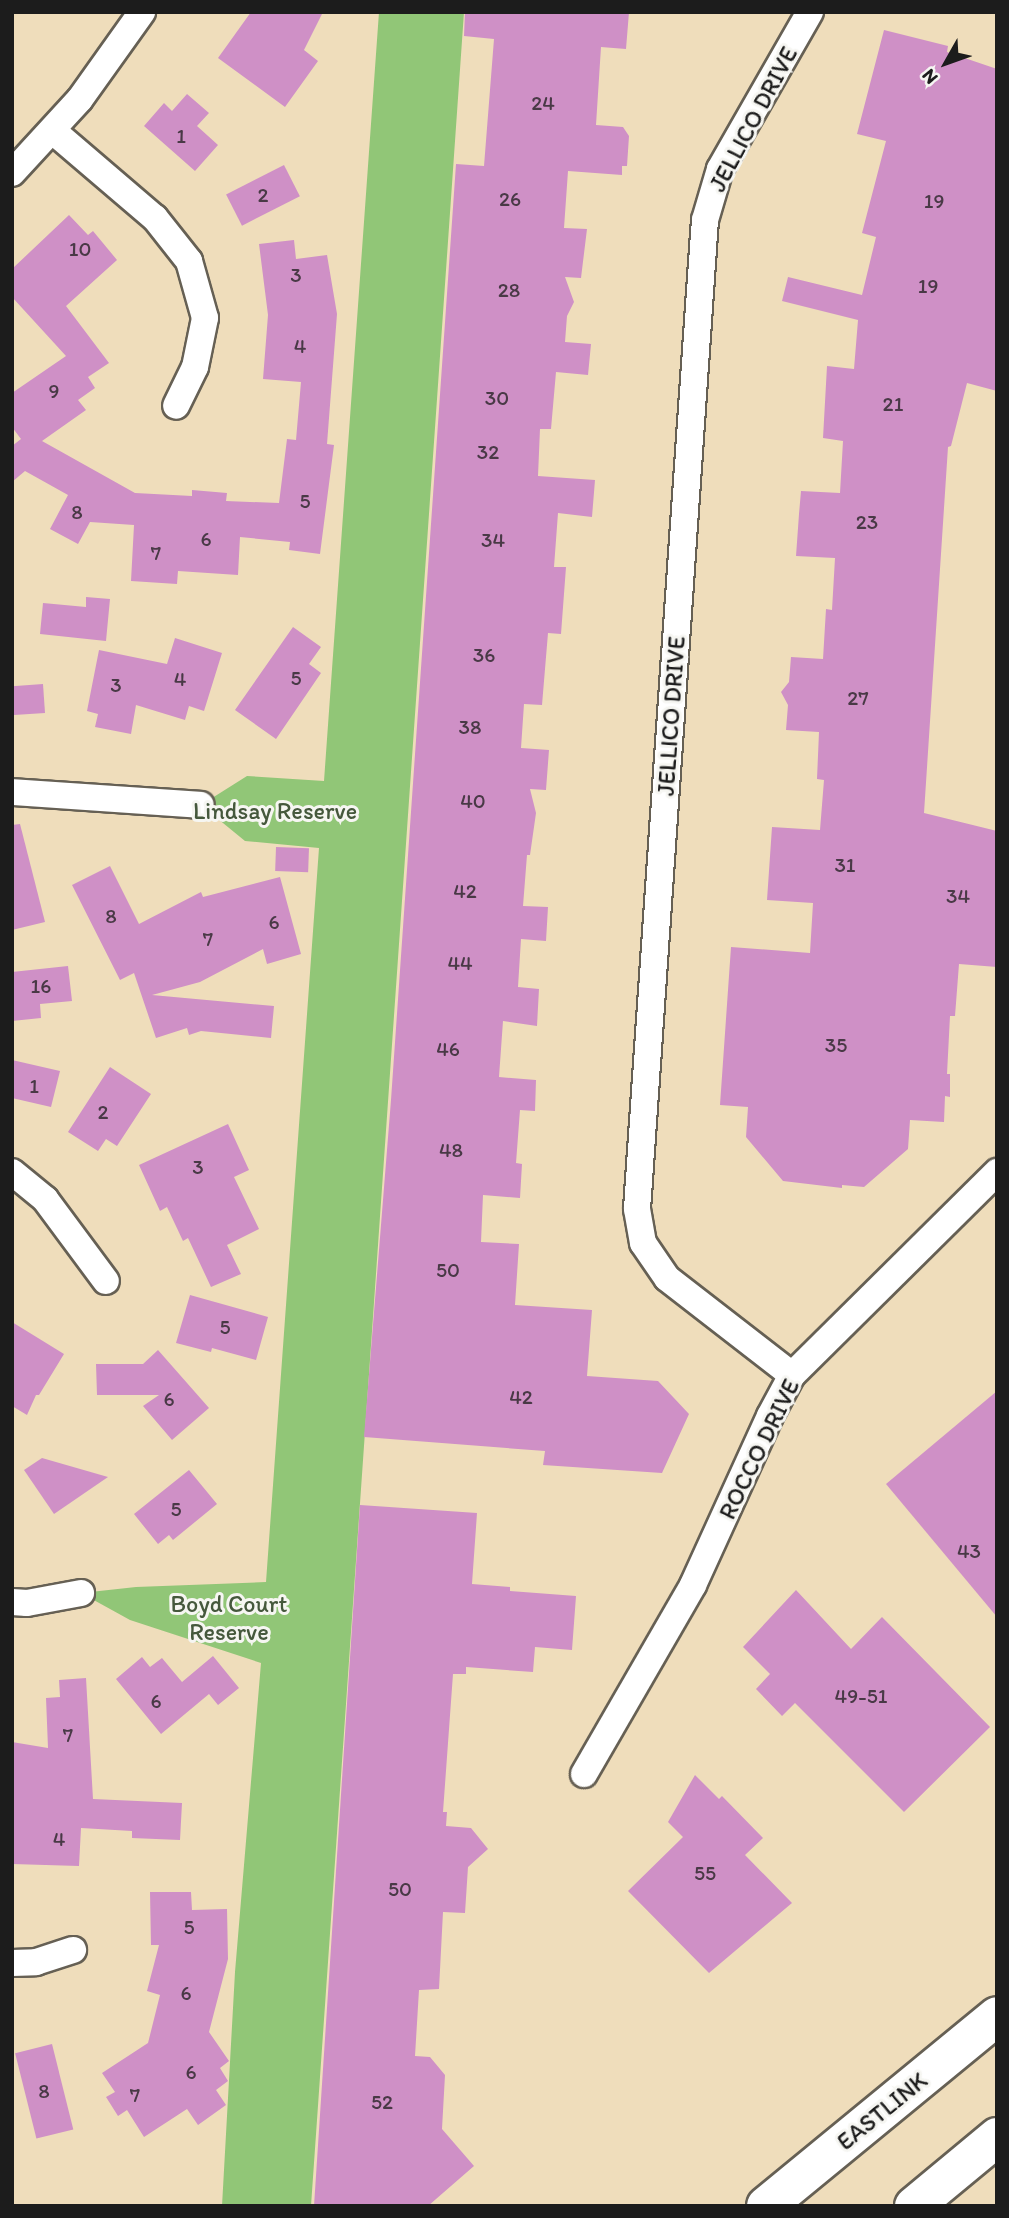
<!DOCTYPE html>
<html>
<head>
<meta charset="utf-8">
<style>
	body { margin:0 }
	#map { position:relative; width:1009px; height:2218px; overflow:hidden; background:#efddbb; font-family:Itim,sans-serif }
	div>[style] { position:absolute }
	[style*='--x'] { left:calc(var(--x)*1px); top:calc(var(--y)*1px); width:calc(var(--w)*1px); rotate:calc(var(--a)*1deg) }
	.green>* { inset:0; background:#91c677 }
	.building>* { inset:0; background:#cf90c6; transform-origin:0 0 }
	.roads { filter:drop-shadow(2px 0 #666054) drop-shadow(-2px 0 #666054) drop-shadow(0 2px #666054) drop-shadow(0 -2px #666054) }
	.minor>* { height:26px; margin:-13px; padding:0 13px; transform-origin:13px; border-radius:13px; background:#fff }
	.motorway>* { height:38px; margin:-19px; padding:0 19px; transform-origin:19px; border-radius:19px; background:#fff }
	span { translate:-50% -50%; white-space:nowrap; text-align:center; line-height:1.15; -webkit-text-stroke:6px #f6f6f2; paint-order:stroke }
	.number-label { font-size:21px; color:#493946 }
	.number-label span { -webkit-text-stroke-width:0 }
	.street-label { font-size:24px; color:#1c1c1c }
	.park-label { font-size:24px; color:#45583c }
	.frame { position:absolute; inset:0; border:14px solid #1c1c1c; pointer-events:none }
	.north { position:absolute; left:911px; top:28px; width:70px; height:70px; -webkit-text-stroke:5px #f6f6f2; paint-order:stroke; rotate:230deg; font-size:19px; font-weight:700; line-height:28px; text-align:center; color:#1c1c1c }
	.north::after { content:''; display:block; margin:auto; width:24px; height:32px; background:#1c1c1c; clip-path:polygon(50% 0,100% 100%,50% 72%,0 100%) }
</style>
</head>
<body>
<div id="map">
	<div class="green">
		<i style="clip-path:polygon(379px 12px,464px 12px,311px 2206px,222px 2206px,235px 1972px,261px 1663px,130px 1620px,81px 1593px,136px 1587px,266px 1582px,319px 848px,245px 841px,201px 805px,247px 776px,324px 781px)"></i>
	</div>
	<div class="building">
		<i style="clip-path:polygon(251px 12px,323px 12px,304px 50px,318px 61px,285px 107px,218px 58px)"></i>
		<i style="clip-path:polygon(465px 12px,629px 12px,626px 49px,601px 47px,596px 125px,623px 127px,629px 136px,627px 166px,622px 166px,622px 175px,568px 171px,564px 228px,587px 229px,581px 278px,565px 277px,574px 302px,567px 316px,565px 342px,591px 344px,588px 375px,556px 372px,551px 429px,540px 429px,538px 476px,595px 480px,592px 517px,558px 513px,554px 567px,566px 567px,561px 634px,548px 633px,542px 705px,524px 704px,521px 748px,549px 750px,546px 790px,530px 789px,536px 813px,530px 855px,527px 855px,523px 906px,548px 907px,546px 941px,521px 939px,518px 987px,539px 989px,537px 1026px,503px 1021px,499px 1077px,536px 1080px,535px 1111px,520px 1110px,516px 1163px,522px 1164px,520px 1198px,483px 1195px,481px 1242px,519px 1244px,515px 1305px,592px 1310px,587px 1376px,658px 1381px,689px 1414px,662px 1473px,543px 1465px,545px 1451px,364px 1437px,391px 1100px,456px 164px,484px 166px,494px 39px,464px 36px)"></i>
		<i style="clip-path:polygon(884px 30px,948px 46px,947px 52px,997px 69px,997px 391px,967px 383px,951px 446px,948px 447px,924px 813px,997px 831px,997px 967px,959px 964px,955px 1016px,950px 1016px,947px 1074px,950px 1074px,950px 1097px,945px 1096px,944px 1122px,910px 1120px,908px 1149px,864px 1187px,842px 1185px,842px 1188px,783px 1181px,746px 1137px,748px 1107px,720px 1105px,731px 947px,810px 953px,813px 903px,767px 900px,772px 827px,820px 830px,824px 780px,817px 779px,819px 732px,786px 730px,788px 705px,781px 692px,789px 682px,791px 657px,823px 659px,826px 609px,832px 610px,835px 558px,796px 556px,799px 514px,801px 491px,840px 493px,843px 441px,823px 438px,827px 366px,854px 369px,858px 320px,782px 301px,788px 277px,862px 295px,876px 237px,862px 233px,886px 141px,857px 134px)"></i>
		<i style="clip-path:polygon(187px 94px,209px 113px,197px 126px,218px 145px,195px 171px,144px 126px,164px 103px,172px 111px)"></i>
		<i style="left:284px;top:165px;width:35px;height:65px;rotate:63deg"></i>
		<i style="clip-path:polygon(69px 215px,88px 235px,93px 231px,117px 260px,66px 306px,109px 363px,88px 377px,95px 388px,78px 400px,86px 410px,42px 441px,135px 493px,192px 496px,192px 490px,227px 493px,226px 501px,279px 503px,287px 439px,296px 440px,301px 382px,263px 379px,268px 315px,259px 244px,294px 240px,296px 259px,327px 255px,337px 314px,327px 444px,334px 445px,320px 554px,289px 550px,290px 542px,240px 537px,238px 575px,178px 571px,177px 584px,131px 581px,134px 525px,90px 522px,78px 544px,50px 529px,68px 495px,25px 471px,12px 482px,12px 446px,21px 439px,12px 427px,12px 393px,66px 356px,12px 297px,12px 269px)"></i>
		<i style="clip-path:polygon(86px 597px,110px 599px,106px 641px,40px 634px,43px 603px,86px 607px)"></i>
		<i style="clip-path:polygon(293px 627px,321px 647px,309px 664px,321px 673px,276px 739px,235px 710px)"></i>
		<i style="clip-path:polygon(175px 638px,222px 653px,204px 711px,189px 706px,185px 720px,136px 705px,131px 734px,95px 727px,98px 714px,87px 711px,99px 650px,167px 664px)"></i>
		<i style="left:43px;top:684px;width:29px;height:31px;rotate:86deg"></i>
		<i style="clip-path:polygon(20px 824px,45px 922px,12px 930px,12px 825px)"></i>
		<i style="left:276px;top:847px;width:33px;height:24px;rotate:2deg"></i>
		<i style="clip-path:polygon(110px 866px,139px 924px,201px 892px,203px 897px,280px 877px,301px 954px,267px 964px,263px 949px,200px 982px,152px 995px,274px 1006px,271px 1038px,201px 1031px,189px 1035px,187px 1028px,156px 1038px,134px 973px,120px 980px,72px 885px)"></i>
		<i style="clip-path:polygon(68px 966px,72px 1001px,40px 1004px,41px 1018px,12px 1021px,12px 972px)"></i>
		<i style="clip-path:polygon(12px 1060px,60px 1071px,51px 1107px,12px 1098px)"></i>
		<i style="clip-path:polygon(110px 1067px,151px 1094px,117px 1146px,106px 1139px,98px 1151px,68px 1132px)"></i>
		<i style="clip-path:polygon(228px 1124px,249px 1170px,234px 1177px,259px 1229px,227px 1245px,241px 1274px,211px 1287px,188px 1238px,183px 1241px,167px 1207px,160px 1211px,139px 1165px)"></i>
		<i style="clip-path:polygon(190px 1295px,268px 1317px,256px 1360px,212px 1348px,211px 1352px,176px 1343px)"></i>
		<i style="clip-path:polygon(12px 1322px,64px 1354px,39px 1395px,36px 1395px,27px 1415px,12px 1406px)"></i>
		<i style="clip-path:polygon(158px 1350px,209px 1408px,172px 1440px,143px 1406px,159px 1395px,97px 1395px,96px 1364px,143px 1364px)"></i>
		<i style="clip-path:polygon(997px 1391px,997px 1617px,886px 1484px)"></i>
		<i style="clip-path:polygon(42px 1458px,108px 1477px,54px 1514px,24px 1470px)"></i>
		<i style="clip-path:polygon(189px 1470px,217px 1504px,173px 1540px,169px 1535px,158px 1544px,134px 1514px)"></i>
		<i style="clip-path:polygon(360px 1505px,477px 1513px,472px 1584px,510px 1587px,510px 1591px,576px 1596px,572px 1650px,535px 1647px,533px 1672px,466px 1667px,466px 1674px,453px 1674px,443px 1812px,447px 1812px,446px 1826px,471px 1828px,488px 1849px,468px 1867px,465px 1913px,443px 1912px,439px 1989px,419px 1990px,415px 2056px,430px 2057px,445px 2075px,442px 2129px,474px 2166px,428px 2206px,314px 2206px)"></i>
		<i style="clip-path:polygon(796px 1590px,851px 1649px,882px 1617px,990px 1727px,904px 1812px,795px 1703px,782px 1716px,756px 1689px,770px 1674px,743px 1647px)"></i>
		<i style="clip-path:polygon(213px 1656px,239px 1688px,218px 1705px,209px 1694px,161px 1734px,116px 1679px,142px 1657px,150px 1667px,162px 1658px,182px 1682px)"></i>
		<i style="clip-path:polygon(86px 1678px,93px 1799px,182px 1803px,180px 1840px,132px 1838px,132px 1831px,81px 1828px,79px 1866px,12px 1864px,12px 1742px,48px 1748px,46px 1698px,60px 1697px,59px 1680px)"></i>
		<i style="clip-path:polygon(695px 1775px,719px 1799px,722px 1796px,763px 1838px,745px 1855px,792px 1903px,709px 1973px,628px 1891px,683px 1837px,668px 1822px)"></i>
		<i style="clip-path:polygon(150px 1892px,191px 1892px,192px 1910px,227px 1909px,228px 1959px,209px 2032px,229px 2061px,220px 2068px,228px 2081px,216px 2090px,226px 2105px,198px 2125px,187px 2109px,144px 2137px,127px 2110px,118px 2116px,106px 2097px,115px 2092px,102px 2073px,148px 2043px,160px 1995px,147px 1991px,159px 1945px,151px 1945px)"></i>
		<i style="left:52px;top:2044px;width:88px;height:38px;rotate:76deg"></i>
	</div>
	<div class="roads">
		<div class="minor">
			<i style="--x:53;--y:131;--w:134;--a:40.5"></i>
			<i style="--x:155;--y:218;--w:55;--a:51.7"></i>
			<i style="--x:189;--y:261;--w:59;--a:74.3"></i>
			<i style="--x:205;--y:318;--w:50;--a:101.5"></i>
			<i style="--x:195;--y:367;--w:43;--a:116"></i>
			<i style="--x:12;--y:173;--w:100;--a:-47.4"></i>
			<i style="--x:80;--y:99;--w:107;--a:-54.5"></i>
			<i style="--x:12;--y:792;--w:189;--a:3.9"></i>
			<i style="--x:12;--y:1172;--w:43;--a:39.3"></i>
			<i style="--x:45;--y:1199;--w:102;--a:53.4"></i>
			<i style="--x:792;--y:1375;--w:158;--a:-142.2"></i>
			<i style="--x:667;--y:1278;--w:42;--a:-124.4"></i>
			<i style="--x:643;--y:1243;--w:35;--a:-100"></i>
			<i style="--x:637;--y:1209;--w:991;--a:-86.07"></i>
			<i style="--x:705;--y:220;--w:53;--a:-73.6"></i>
			<i style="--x:720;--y:169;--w:181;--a:-60.2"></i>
			<i style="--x:12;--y:1602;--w:15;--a:4"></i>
			<i style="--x:27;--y:1603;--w:55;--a:-10.5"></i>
			<i style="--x:584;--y:1774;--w:218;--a:-60"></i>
			<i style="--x:693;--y:1585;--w:186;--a:-65.5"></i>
			<i style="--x:770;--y:1416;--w:47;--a:-61.8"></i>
			<i style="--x:792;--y:1375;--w:289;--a:-44.7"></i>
			<i style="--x:12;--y:1963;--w:24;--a:-2"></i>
			<i style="--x:36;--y:1962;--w:39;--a:-18"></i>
		</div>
		<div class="motorway">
			<i style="--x:766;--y:2206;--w:299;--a:-39.4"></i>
			<i style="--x:914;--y:2206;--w:108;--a:-39.7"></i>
		</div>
	</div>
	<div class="number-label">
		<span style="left:543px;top:103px">24</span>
		<span style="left:181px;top:136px">1</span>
		<span style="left:263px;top:195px">2</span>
		<span style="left:510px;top:199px">26</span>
		<span style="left:934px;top:201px">19</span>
		<span style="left:80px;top:249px">10</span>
		<span style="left:296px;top:275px">3</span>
		<span style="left:928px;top:286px">19</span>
		<span style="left:509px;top:290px">28</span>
		<span style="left:300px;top:346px">4</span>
		<span style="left:54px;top:391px">9</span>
		<span style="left:497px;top:398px">30</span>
		<span style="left:893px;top:404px">21</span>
		<span style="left:488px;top:452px">32</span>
		<span style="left:305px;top:501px">5</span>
		<span style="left:77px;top:512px">8</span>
		<span style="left:867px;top:522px">23</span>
		<span style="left:206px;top:539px">6</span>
		<span style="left:493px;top:540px">34</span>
		<span style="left:156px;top:553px">7</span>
		<span style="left:484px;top:655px">36</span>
		<span style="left:296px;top:678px">5</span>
		<span style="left:180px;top:679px">4</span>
		<span style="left:116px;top:685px">3</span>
		<span style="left:858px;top:698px">27</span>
		<span style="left:470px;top:727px">38</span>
		<span style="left:473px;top:801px">40</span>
		<span style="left:845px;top:865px">31</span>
		<span style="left:465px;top:891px">42</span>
		<span style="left:958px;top:896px">34</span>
		<span style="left:111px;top:916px">8</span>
		<span style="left:274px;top:922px">6</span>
		<span style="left:208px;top:939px">7</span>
		<span style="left:460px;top:963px">44</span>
		<span style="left:41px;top:986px">16</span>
		<span style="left:836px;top:1045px">35</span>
		<span style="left:448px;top:1049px">46</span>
		<span style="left:34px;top:1086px">1</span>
		<span style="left:103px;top:1112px">2</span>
		<span style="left:451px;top:1150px">48</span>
		<span style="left:198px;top:1167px">3</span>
		<span style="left:448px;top:1270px">50</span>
		<span style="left:225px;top:1327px">5</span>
		<span style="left:521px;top:1397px">42</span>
		<span style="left:169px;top:1399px">6</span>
		<span style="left:176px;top:1509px">5</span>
		<span style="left:969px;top:1551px">43</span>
		<span style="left:861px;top:1696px">49-51</span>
		<span style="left:156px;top:1701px">6</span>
		<span style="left:68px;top:1735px">7</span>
		<span style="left:59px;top:1839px">4</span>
		<span style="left:705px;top:1873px">55</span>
		<span style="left:400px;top:1889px">50</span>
		<span style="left:189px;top:1927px">5</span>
		<span style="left:186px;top:1993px">6</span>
		<span style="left:191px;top:2072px">6</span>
		<span style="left:44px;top:2091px">8</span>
		<span style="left:135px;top:2095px">7</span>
		<span style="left:382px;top:2102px">52</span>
	</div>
	<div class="street-label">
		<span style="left:753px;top:119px;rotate:-62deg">JELLICO DRIVE</span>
		<span style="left:671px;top:716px;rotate:-86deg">JELLICO DRIVE</span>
		<span style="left:759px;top:1449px;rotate:-64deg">ROCCO DRIVE</span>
		<span style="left:882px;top:2111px;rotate:-39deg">EASTLINK</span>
	</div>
	<div class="park-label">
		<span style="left:275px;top:811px">Lindsay Reserve</span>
		<span style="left:229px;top:1618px">Boyd Court<br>Reserve</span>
	</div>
	<div class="frame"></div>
	<div class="north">N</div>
</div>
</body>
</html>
